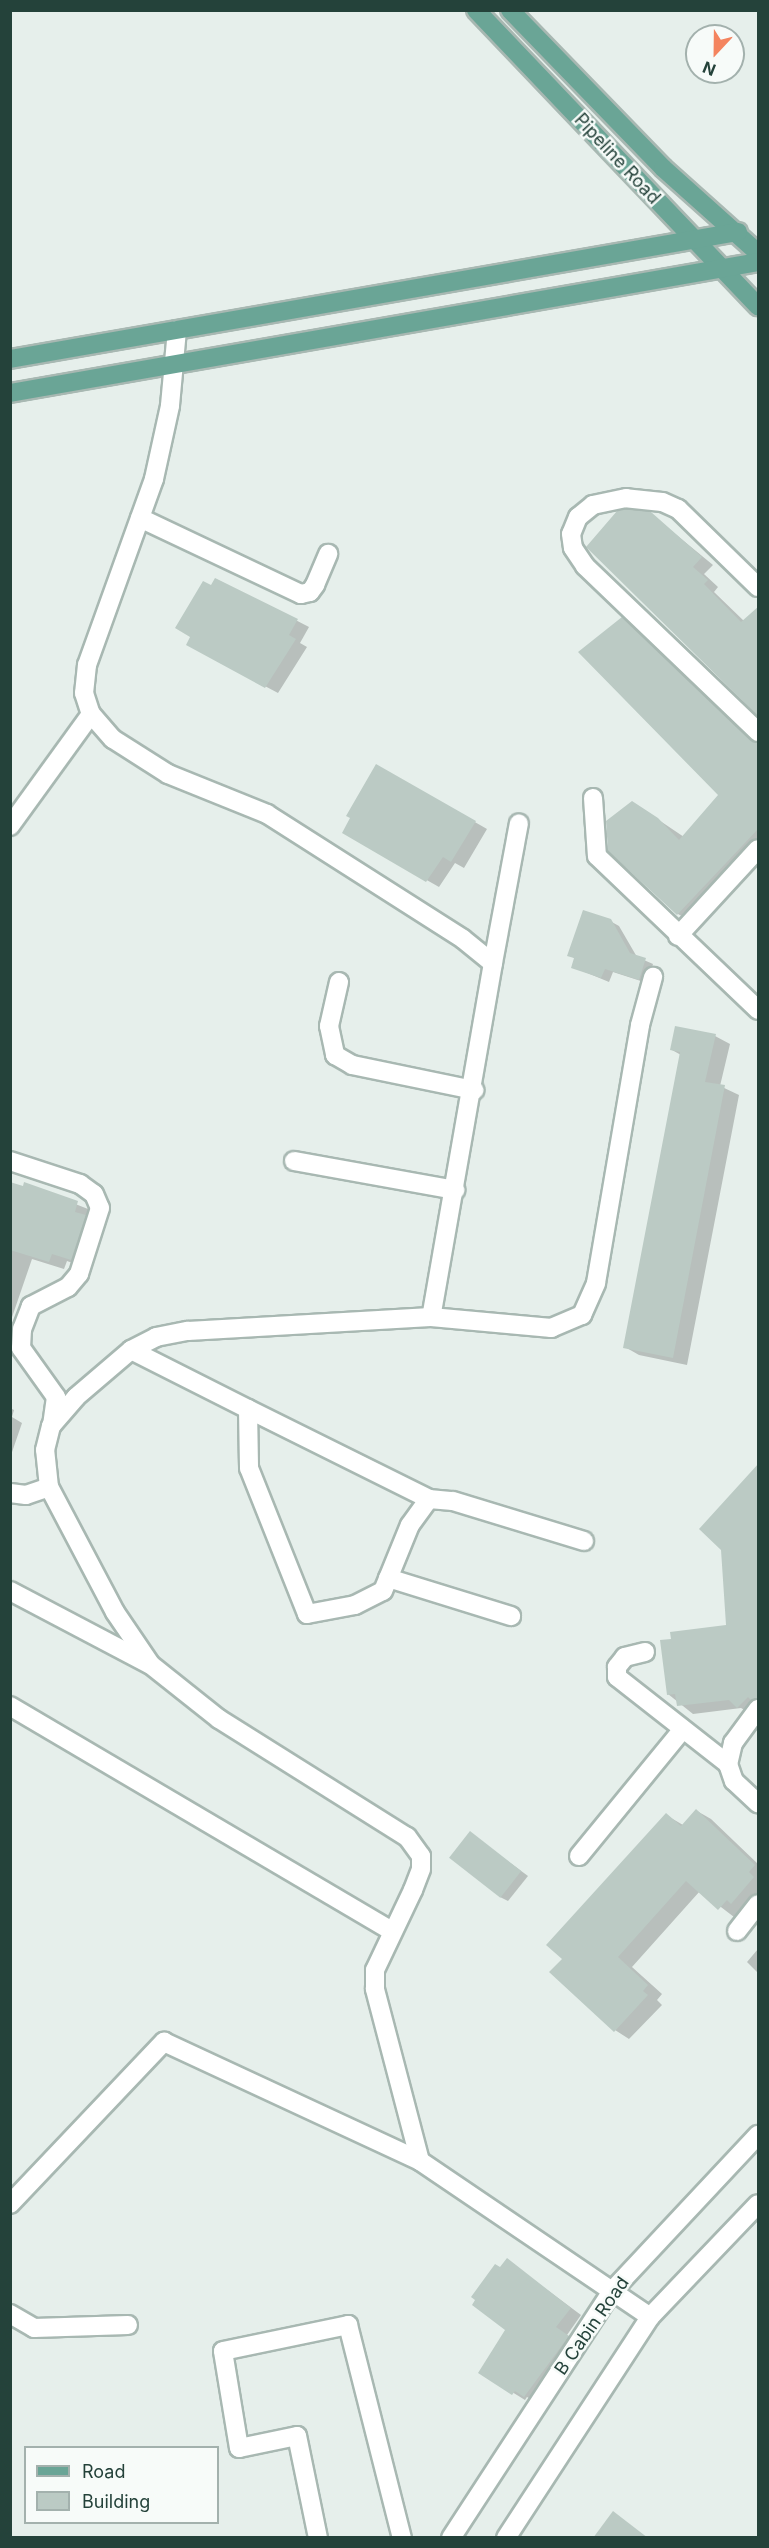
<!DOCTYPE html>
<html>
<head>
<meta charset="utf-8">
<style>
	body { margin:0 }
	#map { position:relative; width:769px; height:2548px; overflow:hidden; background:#e6efeb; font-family:Inter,sans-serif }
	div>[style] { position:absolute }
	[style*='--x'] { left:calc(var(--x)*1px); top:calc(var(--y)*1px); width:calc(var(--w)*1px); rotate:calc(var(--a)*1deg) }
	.shadow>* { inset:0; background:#0003 }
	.building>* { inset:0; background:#bbcac4; transform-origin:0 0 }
	.roads { filter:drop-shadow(2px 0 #a8b8b2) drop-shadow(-2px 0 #a8b8b2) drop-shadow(0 2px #a8b8b2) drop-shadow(0 -2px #a8b8b2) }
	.street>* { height:18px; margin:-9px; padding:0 9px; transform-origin:9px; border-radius:9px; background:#fff }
	.primary>* { height:18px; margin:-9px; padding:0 9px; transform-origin:9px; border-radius:9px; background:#6aa596 }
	span { translate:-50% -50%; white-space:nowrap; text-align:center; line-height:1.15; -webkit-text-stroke:5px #f7fbf9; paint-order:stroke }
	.street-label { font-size:18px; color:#24423a }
	.frame { position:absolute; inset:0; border:12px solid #24423a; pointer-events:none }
	.legend { position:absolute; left:24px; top:2446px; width:195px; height:78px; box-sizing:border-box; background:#f7fbf9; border:2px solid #a3b1ad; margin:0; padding:8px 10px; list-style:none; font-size:18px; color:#24423a }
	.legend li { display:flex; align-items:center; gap:12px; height:30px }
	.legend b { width:30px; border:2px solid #a3b1ad }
	.north { position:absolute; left:685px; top:24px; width:60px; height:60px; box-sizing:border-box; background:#f7fbf9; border:2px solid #a3b1ad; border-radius:50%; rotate:202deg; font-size:16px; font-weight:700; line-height:24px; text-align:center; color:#24423a }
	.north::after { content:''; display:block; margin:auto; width:21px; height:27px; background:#f4845f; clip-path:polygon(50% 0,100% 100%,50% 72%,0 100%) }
</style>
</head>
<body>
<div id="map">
	<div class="shadow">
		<i style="clip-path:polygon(651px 514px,713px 565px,704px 574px,718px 587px,714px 592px,744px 621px,758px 715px,588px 547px)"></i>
		<i style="clip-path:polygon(216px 579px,309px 627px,300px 643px,307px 647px,278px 693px,199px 651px)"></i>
		<i style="clip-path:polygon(622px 619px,642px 630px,758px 742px,758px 860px,698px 925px,678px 914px,609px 850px,632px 802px,684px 837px,720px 795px)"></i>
		<i style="clip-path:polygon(377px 766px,487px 829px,464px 868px,455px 863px,439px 887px,344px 833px)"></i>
		<i style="clip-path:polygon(610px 921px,619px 926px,637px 957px,653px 964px,647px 983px,613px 972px,609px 982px,573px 967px,576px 959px,569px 955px)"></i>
		<i style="clip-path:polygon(715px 1036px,730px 1044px,720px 1086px,739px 1095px,687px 1365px,639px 1355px,625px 1347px,681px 1055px,672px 1050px)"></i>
		<i style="clip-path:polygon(10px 1184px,24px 1188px,25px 1184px,93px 1211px,86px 1268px,67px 1261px,64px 1269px,32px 1259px,10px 1323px)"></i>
		<i style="clip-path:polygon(10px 1408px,14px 1410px,12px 1417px,22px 1423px,10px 1458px)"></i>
		<i style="clip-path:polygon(758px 1465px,758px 1710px,753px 1715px,741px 1708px,693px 1714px,668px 1694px,727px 1626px)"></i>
		<i style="clip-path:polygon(697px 1811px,711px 1819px,758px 1864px,758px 1898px,747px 1911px,742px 1908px,734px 1917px,700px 1891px,632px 1967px,662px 1994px,657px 2000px,662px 2005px,629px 2039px,615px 2030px,564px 1958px,666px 1815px,683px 1825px)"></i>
		<i style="clip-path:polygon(470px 1833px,528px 1876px,508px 1901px,500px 1897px)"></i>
		<i style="clip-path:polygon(758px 1949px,758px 1973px,747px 1962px)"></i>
		<i style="clip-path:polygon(507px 2260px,581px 2315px,567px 2335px,580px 2344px,536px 2402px,527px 2397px,525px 2400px,480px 2372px,507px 2329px,500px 2269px)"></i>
	</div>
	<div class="building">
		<i style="clip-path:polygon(627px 509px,651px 512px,702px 557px,693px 567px,708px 580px,704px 584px,741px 622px,759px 606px,759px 717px,586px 547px,617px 511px)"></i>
		<i style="clip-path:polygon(215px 578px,298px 619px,289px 635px,296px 639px,265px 688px,186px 645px,190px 637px,175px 628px,203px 581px,211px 585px)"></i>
		<i style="clip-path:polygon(622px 617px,750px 740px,759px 743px,759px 828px,677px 915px,608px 851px,606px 821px,632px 801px,658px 818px,679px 840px,718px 795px,578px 652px)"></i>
		<i style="clip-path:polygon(376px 764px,476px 821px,451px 862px,443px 857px,426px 882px,342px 833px,350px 818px,346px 816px)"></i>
		<i style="clip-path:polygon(583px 910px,611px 919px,630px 953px,646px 958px,639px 980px,605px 969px,601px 978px,571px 968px,574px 958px,567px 956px)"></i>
		<i style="clip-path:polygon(675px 1026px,716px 1034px,705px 1082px,725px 1085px,673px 1358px,623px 1348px,680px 1052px,670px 1050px)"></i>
		<i style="clip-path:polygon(10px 1182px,23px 1186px,24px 1182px,78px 1201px,75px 1212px,86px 1215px,71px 1260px,52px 1254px,49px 1262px,10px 1250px)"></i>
		<i style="clip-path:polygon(759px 1463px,759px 1698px,751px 1700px,748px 1697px,737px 1708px,729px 1700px,677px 1706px,675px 1694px,667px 1695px,660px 1640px,671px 1639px,670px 1632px,726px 1625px,721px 1550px,699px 1529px)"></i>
		<i style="clip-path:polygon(696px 1809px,755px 1865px,749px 1872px,754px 1877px,731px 1904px,727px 1900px,718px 1910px,686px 1881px,618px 1957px,648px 1985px,643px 1991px,648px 1995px,614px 2032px,549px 1972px,562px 1959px,546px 1945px,666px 1813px,681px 1826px)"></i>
		<i style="left:470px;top:1831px;width:65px;height:34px;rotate:38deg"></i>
		<i style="clip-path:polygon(507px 2258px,571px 2308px,556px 2327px,569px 2336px,524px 2397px,515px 2391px,512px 2395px,478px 2373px,505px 2330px,472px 2305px,475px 2300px,471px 2297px,495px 2264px,500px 2267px)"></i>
		<i style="clip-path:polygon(613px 2511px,648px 2538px,593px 2538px)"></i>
	</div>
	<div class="roads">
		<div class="street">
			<i style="--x:177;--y:330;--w:76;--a:95.3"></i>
			<i style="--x:170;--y:406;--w:75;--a:102.4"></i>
			<i style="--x:154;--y:479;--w:198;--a:109.8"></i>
			<i style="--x:87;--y:665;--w:28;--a:96"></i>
			<i style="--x:84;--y:693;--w:22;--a:72"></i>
			<i style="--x:91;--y:714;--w:33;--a:49"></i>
			<i style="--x:113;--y:739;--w:65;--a:32.5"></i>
			<i style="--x:168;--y:774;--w:107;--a:22"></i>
			<i style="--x:267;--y:814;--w:232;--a:32.5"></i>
			<i style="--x:463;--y:939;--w:38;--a:39"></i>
			<i style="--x:493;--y:963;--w:359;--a:99.9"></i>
			<i style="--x:140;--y:518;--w:178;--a:25.3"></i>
			<i style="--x:301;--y:594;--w:9;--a:-13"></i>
			<i style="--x:310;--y:592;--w:9;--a:-54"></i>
			<i style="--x:315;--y:585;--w:34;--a:-67"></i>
			<i style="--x:758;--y:587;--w:112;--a:-135.7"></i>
			<i style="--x:678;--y:509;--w:17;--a:-156"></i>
			<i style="--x:662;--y:502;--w:36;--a:-174"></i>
			<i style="--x:626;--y:498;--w:34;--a:168"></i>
			<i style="--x:593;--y:505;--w:19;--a:141"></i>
			<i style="--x:578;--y:517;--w:18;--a:112"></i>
			<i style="--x:571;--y:534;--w:14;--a:82"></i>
			<i style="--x:573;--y:548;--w:22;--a:56"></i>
			<i style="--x:585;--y:566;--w:240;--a:43.8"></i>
			<i style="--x:593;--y:798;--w:58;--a:86.1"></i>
			<i style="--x:597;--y:856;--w:223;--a:43.7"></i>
			<i style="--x:10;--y:826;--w:138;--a:-54.1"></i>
			<i style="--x:678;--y:936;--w:118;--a:-47.4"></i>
			<i style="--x:493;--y:963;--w:142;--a:-79.5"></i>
			<i style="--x:339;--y:982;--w:45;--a:102.8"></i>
			<i style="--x:329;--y:1026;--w:30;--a:78"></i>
			<i style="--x:335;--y:1055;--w:20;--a:30"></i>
			<i style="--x:352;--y:1065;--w:125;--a:11.6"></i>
			<i style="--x:10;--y:1161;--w:74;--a:18.2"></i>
			<i style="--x:80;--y:1184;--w:17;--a:36"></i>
			<i style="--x:94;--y:1194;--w:15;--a:67"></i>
			<i style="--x:100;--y:1208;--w:69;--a:107.7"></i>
			<i style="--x:79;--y:1274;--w:17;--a:130"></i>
			<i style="--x:68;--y:1287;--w:42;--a:152.8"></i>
			<i style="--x:31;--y:1306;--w:25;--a:111"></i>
			<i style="--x:22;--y:1329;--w:19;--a:93"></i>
			<i style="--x:21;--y:1348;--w:60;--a:54.5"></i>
			<i style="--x:56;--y:1397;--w:28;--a:98"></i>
			<i style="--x:294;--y:1161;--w:164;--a:10.2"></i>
			<i style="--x:131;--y:1350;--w:131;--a:26.8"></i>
			<i style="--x:248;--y:1409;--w:59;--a:89"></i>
			<i style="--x:249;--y:1468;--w:157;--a:68.3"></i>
			<i style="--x:307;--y:1614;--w:49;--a:-10.6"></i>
			<i style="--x:355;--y:1605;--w:31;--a:-27"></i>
			<i style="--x:383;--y:1591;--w:71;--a:-67.8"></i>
			<i style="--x:410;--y:1525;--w:32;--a:-54"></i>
			<i style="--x:429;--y:1499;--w:24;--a:5"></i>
			<i style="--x:453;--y:1501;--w:137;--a:17"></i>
			<i style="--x:248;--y:1409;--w:202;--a:26.4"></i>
			<i style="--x:10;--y:1493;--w:16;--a:7"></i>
			<i style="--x:26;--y:1495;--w:24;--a:-19"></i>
			<i style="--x:388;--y:1578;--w:129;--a:17.2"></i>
			<i style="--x:10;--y:1591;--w:157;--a:27.7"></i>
			<i style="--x:645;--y:1652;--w:21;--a:166"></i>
			<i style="--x:625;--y:1657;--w:13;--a:129"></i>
			<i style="--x:617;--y:1667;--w:10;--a:90"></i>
			<i style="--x:617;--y:1677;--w:141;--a:38.1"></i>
			<i style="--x:10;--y:1706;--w:442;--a:30.5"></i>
			<i style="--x:758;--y:1709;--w:42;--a:126.3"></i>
			<i style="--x:733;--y:1743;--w:22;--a:103"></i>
			<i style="--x:728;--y:1764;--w:18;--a:71"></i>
			<i style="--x:734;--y:1781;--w:33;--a:43"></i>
			<i style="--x:579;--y:1856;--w:164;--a:-50.7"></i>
			<i style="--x:737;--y:1931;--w:34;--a:-52"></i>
			<i style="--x:420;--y:2161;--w:178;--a:-104.7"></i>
			<i style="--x:375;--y:1989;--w:19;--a:-90"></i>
			<i style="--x:375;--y:1970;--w:89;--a:-64.6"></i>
			<i style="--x:413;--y:1890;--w:22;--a:-69"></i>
			<i style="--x:421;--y:1869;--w:13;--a:-90"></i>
			<i style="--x:421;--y:1856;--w:24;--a:-126"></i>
			<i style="--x:407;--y:1837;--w:222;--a:-147.9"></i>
			<i style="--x:219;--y:1719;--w:87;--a:-141.5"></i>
			<i style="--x:151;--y:1665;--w:64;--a:-124.2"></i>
			<i style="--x:115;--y:1612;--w:141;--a:-117.8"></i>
			<i style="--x:49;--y:1487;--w:37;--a:-96"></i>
			<i style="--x:45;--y:1450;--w:25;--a:-76"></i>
			<i style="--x:51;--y:1426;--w:38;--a:-49"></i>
			<i style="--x:76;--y:1397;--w:72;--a:-40.5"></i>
			<i style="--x:131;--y:1350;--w:28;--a:-27"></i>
			<i style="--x:156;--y:1337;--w:33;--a:-11"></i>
			<i style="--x:188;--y:1331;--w:243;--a:-3.3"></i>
			<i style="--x:431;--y:1317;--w:121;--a:5.2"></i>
			<i style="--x:551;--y:1328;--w:34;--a:-23"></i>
			<i style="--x:582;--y:1315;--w:35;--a:-66"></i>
			<i style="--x:596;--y:1283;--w:262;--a:-80.3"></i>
			<i style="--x:640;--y:1025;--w:50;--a:-74.8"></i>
			<i style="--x:10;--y:2204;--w:224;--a:-46.5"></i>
			<i style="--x:164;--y:2042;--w:282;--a:24.9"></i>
			<i style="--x:420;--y:2161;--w:278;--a:34.1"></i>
			<i style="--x:10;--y:2314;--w:28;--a:30"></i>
			<i style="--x:34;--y:2328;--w:94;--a:-1.8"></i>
			<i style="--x:318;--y:2538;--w:104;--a:-101.6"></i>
			<i style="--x:297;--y:2436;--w:59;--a:168.3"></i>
			<i style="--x:239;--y:2448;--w:98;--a:-99.4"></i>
			<i style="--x:223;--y:2351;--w:128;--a:-11.7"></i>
			<i style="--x:348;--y:2325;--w:220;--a:75.8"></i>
			<i style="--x:451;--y:2538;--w:295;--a:-56.9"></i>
			<i style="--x:612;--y:2291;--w:214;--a:-46.9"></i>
			<i style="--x:506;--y:2538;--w:264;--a:-56.9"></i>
			<i style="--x:650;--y:2317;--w:156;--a:-46.3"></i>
		</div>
		<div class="primary">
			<i style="--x:476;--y:10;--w:409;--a:46.4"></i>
			<i style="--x:510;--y:10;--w:220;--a:45.9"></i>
			<i style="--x:663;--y:168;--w:127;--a:41.8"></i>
			<i style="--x:10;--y:359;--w:739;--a:-9.9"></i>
			<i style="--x:10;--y:393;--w:759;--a:-9.93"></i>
		</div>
	</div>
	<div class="street-label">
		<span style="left:617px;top:159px;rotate:47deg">Pipeline Road</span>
		<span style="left:592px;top:2326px;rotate:-55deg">B Cabin Road</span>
	</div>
	<div class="frame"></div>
	<ul class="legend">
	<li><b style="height:8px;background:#6aa596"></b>Road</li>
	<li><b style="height:16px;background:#bbcac4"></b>Building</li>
	</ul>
	<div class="north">N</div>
</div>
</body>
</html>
